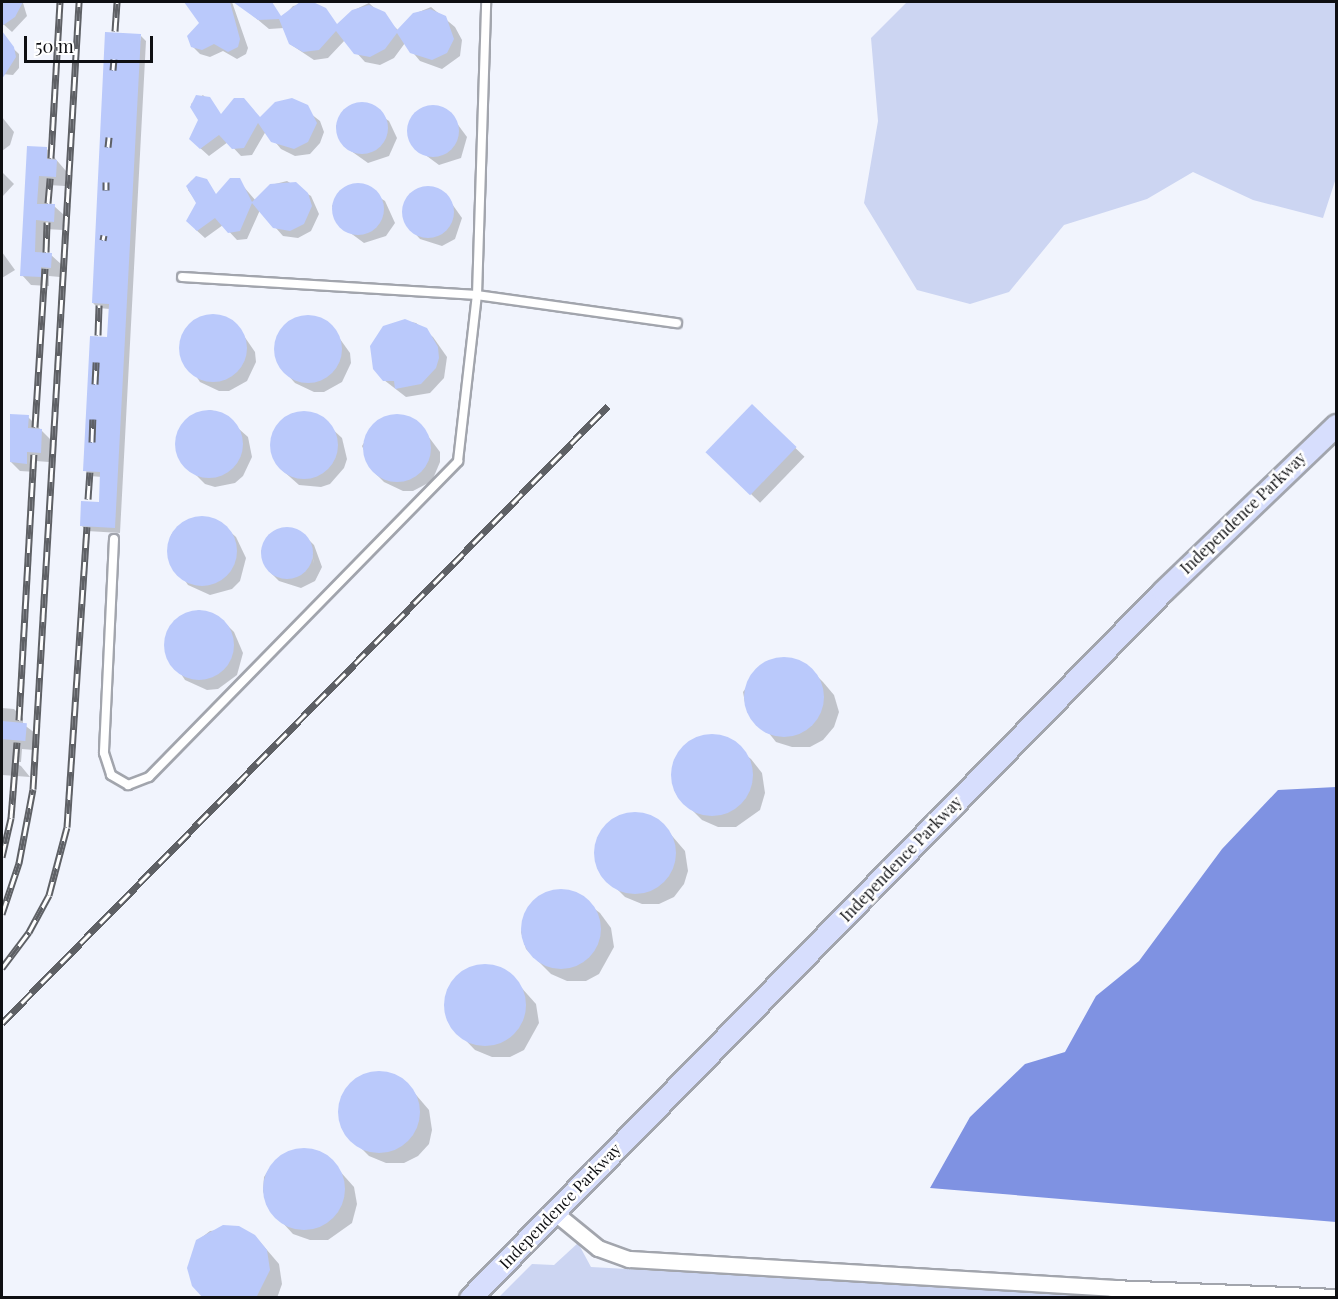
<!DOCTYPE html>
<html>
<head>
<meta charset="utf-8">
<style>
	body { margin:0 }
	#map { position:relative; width:1338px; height:1299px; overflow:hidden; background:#f1f4fd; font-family:"Playfair Display",serif }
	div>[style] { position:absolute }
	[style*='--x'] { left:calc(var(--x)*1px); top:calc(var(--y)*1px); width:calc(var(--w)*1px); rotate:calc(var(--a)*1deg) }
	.green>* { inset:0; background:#ccd5f2 }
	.water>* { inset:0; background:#7f92e2 }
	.shadow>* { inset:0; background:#0003; transform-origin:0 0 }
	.building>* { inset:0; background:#bac9fb; transform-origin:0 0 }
	.round { border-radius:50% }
	.roads { filter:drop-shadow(2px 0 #a2a5ad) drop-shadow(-2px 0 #a2a5ad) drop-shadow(0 2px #a2a5ad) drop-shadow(0 -2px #a2a5ad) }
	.lane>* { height:8px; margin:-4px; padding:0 4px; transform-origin:4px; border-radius:4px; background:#fff }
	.street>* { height:15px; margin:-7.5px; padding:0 7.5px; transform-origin:7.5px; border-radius:7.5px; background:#fff }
	.secondary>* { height:21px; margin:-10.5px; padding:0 10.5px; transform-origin:10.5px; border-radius:10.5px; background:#d7defd }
	.rail>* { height:7px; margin-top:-3.5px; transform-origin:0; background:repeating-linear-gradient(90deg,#fff 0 14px,#5e6065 0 28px); box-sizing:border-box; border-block:2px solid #5e6065 }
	span { translate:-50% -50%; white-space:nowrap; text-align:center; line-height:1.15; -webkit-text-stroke:5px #fff; paint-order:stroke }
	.street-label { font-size:16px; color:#0e0f12 }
	.frame { position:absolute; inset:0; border:3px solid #0e0f12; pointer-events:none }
	.scale { position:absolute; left:24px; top:36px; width:129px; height:27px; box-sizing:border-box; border:3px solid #0e0f12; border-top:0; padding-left:8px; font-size:18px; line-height:21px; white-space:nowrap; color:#0e0f12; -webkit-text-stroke:4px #fff; paint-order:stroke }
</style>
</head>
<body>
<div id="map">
	<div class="green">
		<i style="clip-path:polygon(907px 2px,1336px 2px,1336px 178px,1323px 218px,1253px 200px,1193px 172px,1147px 199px,1064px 225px,1009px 292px,970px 304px,917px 290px,864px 203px,878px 121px,871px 38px)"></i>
		<i style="clip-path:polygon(578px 1243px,591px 1267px,1132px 1297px,499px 1297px,532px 1264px,554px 1265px)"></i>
	</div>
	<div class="water">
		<i style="clip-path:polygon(1336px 787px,1336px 1222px,930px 1188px,970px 1117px,1025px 1064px,1065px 1052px,1096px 996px,1139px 961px,1222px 849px,1278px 790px)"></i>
	</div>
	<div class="shadow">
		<i style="clip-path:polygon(2px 2px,23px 3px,27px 16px,12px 32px,2px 23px)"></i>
		<i style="clip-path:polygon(192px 2px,232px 2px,248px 48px,246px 54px,237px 59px,223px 51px,210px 57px,200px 54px,192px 46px,201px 23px,192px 10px)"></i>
		<i style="clip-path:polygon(257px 2px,268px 2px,282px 18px,293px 6px,313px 2px,337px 26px,352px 11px,369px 3px,398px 30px,414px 14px,431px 7px,455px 27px,462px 40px,460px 56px,442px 69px,420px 61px,405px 43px,394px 58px,380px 65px,365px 62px,345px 40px,328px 58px,314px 60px,290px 44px,284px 28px,269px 29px,246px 10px)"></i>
		<i style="clip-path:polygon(141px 36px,146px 41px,120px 533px,87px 531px,81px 525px,100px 503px,102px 477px,90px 476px,85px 470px,108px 338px,110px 309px,98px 308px,93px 303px)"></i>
		<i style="clip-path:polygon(2px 38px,19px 54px,19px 68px,13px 75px,2px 74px)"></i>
		<i style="clip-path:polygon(203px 95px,221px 115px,260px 119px,292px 99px,320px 121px,324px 132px,320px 143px,310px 154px,295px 156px,281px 149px,266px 131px,252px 155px,241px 156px,228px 142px,209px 156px,199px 147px,200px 120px,191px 104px)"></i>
		<i style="clip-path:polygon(364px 104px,389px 121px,397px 138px,389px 156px,368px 163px,344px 146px,336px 126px,347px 108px)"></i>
		<i style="clip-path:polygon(435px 107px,450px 114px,467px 137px,461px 158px,439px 165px,416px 148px,408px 129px,419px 111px)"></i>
		<i style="clip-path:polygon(2px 117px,14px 132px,10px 145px,2px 151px)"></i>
		<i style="clip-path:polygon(29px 148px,47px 149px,66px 171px,65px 186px,48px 185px,47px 206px,54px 206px,64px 215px,63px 230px,45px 229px,44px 254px,51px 255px,61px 264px,60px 277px,49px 276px,49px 286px,31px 285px,22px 275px)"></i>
		<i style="clip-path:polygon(2px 172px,14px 184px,2px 197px)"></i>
		<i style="clip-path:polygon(200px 178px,217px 196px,237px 179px,256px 201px,271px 185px,287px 181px,311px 196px,319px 214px,311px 231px,298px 238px,283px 236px,260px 210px,247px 239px,237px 240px,223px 225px,205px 238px,195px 229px,197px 202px,188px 190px,191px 181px)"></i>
		<i style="clip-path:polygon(360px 185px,385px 201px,395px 223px,386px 236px,364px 243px,341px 226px,332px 206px,344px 189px)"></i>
		<i style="clip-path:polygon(430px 188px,445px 194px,462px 218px,455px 239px,442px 246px,420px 239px,411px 229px,403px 209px,414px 192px)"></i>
		<i style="clip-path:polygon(2px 252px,15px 270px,2px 278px)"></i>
		<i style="clip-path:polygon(309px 316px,330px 325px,350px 353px,351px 363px,342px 382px,324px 392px,314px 392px,295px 383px,278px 364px,275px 342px,287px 323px)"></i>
		<i style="clip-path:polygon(203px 317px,225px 317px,235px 323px,255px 352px,256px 362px,247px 381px,229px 391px,219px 391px,200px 382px,180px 352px,185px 330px)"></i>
		<i style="clip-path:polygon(405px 321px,416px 323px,433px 337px,447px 357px,444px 378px,430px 393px,406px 397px,384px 380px)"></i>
		<i style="left:752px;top:406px;width:73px;height:64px;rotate:44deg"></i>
		<i style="clip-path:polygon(210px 410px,221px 413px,248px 437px,252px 457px,243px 476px,235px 483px,215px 487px,205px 484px,179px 458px,177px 436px,189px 418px)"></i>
		<i style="clip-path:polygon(293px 413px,316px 414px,342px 438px,347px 459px,344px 468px,330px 484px,321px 487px,299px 485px,281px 469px,271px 448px,276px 427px)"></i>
		<i style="clip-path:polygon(398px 415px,419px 424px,440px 452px,440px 462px,432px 481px,413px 491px,403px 491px,384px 482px,374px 472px,362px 446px,377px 422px)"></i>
		<i style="clip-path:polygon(28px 417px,51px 440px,49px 462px,36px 461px,36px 472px,20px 471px,11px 462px)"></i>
		<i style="clip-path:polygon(197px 517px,218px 521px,236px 537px,246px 558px,240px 581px,232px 589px,210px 595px,188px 585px,168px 556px,171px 535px,178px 527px)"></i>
		<i style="clip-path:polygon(288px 529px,308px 539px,314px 564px,309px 540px,314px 545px,322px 567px,315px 581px,301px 588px,279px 581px,269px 571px,261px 551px,272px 533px)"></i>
		<i style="clip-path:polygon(199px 610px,224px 622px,234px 632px,243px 653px,237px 675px,218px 689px,207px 690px,185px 680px,166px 651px,165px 640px,175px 621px)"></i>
		<i style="clip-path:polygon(793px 661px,810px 669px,823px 682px,834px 695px,839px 712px,834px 727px,823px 740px,810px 747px,792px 747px,776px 742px,745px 703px,743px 692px,765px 663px)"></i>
		<i style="clip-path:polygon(2px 708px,14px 709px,23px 718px,23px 724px,35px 733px,34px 750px,22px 749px,21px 762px,12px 762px,21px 766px,30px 777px,2px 775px)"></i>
		<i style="clip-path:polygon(722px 737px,751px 759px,762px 773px,765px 793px,760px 810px,736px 827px,718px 827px,702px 820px,677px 795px,672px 778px,673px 765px,681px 751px,694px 741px)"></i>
		<i style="clip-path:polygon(645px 814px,661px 823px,685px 851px,688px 871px,684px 884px,674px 897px,659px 904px,642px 904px,625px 897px,600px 872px,595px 855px,604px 828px,617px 818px)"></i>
		<i style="clip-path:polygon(571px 891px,600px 913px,611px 928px,614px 947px,599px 974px,586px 981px,567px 981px,551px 974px,526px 949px,521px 932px,530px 905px,543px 895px)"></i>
		<i style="clip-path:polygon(496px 967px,511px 976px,536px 1004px,539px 1023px,524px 1050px,510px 1057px,492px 1057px,475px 1050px,451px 1025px,446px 995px,467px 971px)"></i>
		<i style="clip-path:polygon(389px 1074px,405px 1082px,429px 1110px,432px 1130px,429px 1144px,418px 1156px,404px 1163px,386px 1163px,369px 1156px,344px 1131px,340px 1101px,361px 1077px)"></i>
		<i style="clip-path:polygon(298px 1150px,314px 1151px,329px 1159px,354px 1187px,357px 1204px,352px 1223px,328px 1240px,310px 1240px,293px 1234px,269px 1208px,263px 1191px,264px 1177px,272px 1165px)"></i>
		<i style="clip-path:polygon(239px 1228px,255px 1236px,279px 1264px,282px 1284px,277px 1298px,205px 1298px,197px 1241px,210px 1231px)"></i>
	</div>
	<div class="building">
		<i style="clip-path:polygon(2px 2px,23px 2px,15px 17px,2px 26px)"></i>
		<i style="clip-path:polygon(184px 2px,230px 2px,240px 39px,238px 47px,228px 52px,214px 44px,202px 50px,191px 47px,187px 36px,199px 23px)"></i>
		<i style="clip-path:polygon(233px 2px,272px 2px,281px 16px,300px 2px,313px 2px,326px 8px,337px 24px,352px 10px,369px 5px,385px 12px,397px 30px,413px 13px,430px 9px,446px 16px,454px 39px,447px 53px,432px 60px,410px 53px,397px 33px,385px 49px,370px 57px,354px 54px,336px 31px,319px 50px,303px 52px,289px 44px,279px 19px,258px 20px)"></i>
		<i style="clip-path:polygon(2px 31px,14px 47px,16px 57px,2px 79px)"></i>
		<i style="clip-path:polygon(105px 32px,141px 34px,115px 528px,80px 526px,81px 501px,99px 502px,100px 472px,83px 471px,90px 336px,107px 337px,109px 304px,92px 303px)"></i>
		<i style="clip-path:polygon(196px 95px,210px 97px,221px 114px,234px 98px,244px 98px,260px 117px,275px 102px,292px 98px,308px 105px,317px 123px,308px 142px,294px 149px,271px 142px,258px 123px,244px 148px,232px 149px,219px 135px,200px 149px,189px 139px,198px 120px,190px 107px)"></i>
		<i class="round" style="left:336px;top:102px;width:52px;height:52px"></i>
		<i class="round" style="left:407px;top:105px;width:52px;height:52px"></i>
		<i style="clip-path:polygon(27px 146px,47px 147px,47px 159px,57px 160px,56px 177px,39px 176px,37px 204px,55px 204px,54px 222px,36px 220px,35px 252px,52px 253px,51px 268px,41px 267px,41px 277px,20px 276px)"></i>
		<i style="clip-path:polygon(196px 176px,207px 179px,216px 194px,230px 178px,240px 178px,252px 202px,270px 184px,296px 182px,308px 193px,312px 206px,304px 224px,290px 231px,273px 228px,252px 203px,240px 231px,228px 233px,215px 218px,197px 231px,186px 221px,196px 203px,186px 186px)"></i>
		<i class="round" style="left:332px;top:183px;width:52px;height:52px"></i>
		<i class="round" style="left:402px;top:186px;width:52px;height:52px"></i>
		<i class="round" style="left:179px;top:314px;width:68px;height:68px"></i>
		<i class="round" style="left:274px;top:315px;width:68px;height:68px"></i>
		<i style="clip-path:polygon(405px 319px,427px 328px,438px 347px,439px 358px,436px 368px,421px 384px,395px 389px,394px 381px,383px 381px,373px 369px,370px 346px,383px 326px)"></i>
		<i style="left:752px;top:404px;width:62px;height:67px;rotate:44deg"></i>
		<i class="round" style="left:175px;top:410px;width:68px;height:68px"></i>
		<i class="round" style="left:270px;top:411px;width:68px;height:68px"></i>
		<i class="round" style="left:363px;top:414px;width:68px;height:68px"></i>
		<i style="clip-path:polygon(10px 414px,29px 415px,28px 428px,42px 429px,41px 453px,27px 452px,27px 464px,10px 462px)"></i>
		<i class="round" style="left:167px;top:516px;width:70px;height:70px"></i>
		<i class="round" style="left:261px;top:527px;width:52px;height:52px"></i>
		<i class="round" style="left:164px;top:610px;width:70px;height:70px"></i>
		<i class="round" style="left:744px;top:657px;width:80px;height:80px"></i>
		<i style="left:2px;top:721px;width:25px;height:18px;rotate:5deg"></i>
		<i class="round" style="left:671px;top:734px;width:82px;height:82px"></i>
		<i class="round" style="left:594px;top:812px;width:82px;height:82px"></i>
		<i class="round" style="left:521px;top:889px;width:80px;height:80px"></i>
		<i class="round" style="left:444px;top:964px;width:82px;height:82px"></i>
		<i class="round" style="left:338px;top:1071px;width:82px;height:82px"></i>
		<i class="round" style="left:263px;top:1148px;width:82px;height:82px"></i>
		<i style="clip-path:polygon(223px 1225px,239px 1226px,255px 1235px,267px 1250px,270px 1270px,256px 1298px,203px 1298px,192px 1286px,187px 1268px,196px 1240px)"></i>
	</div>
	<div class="roads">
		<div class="lane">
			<i style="--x:182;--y:277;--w:296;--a:3.5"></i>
			<i style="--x:477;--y:295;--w:202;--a:8"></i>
			<i style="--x:114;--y:539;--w:214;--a:92.7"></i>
			<i style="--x:104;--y:753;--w:23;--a:72"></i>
			<i style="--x:111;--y:775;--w:20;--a:30"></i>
			<i style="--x:128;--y:785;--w:22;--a:-21"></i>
			<i style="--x:149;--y:777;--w:442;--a:-45.6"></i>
			<i style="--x:458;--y:461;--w:167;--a:-83.5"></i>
			<i style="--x:477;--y:295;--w:293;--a:-88.2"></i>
		</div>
		<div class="street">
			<i style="--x:554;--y:1212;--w:57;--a:39.3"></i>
			<i style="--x:598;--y:1248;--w:33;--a:20"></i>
			<i style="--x:629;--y:1259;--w:484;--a:3.4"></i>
			<i style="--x:1112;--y:1288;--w:224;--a:2.3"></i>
		</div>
		<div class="secondary">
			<i style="--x:470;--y:1298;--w:990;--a:-45.57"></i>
			<i style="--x:1163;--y:591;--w:240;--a:-43.8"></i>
		</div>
	</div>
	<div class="rail">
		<i style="--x:115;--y:31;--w:29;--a:-86"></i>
		<i style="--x:113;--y:70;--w:11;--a:-85"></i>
		<i style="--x:108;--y:147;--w:10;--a:-84"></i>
		<i style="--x:51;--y:158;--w:156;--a:-86.7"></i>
		<i style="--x:106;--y:190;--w:8;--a:-90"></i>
		<i style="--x:48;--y:203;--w:25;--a:-85"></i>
		<i style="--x:103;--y:240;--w:5;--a:-79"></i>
		<i style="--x:46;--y:252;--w:30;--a:-88"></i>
		<i style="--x:98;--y:335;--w:30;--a:-88"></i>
		<i style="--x:95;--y:384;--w:22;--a:-87"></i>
		<i style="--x:35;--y:427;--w:159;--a:-86.4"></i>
		<i style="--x:92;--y:442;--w:23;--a:-88"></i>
		<i style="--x:88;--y:499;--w:27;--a:-86"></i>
		<i style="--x:19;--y:720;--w:266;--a:-86.8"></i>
		<i style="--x:2;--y:857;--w:40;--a:-77"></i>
		<i style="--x:11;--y:818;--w:76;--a:-85.5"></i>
		<i style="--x:2;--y:914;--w:54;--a:-71.6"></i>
		<i style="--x:19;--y:863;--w:75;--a:-79.3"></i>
		<i style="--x:33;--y:789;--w:788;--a:-86.65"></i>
		<i style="--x:2;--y:968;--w:45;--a:-53.1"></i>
		<i style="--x:29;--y:932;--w:42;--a:-61.6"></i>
		<i style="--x:49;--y:895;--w:70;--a:-75.2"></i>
		<i style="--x:67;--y:827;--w:301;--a:-86.2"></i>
		<i style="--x:2;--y:1023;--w:865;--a:-45.52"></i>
	</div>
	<div class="street-label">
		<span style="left:1243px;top:513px;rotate:-44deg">Independence Parkway</span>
		<span style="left:901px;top:859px;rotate:-46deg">Independence Parkway</span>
		<span style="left:560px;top:1206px;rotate:-46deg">Independence Parkway</span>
	</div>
	<div class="frame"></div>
	<div class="scale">50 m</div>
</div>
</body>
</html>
